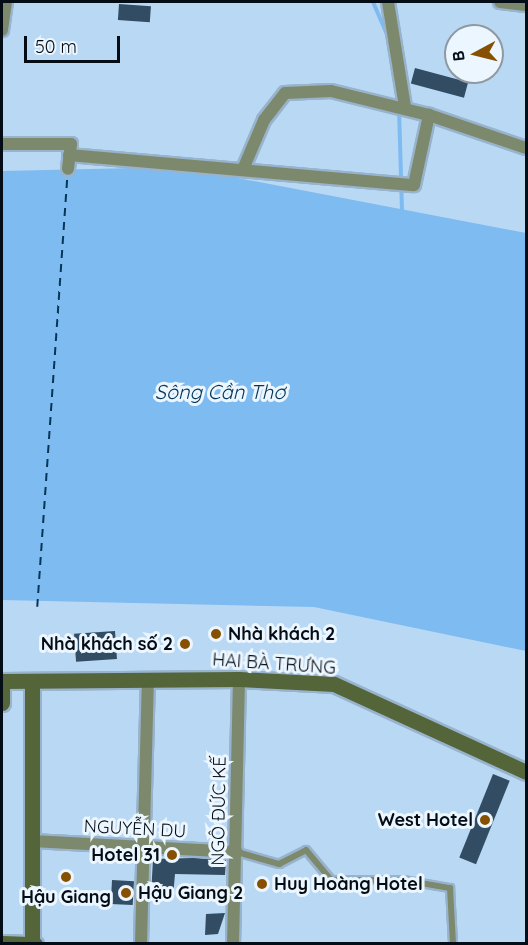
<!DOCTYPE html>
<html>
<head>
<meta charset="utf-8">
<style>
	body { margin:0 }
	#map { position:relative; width:528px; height:945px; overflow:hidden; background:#b9d8f4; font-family:Quicksand,sans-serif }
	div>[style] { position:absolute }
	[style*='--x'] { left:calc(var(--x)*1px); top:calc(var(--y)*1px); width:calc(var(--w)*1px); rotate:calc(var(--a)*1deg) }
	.water>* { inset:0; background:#7ebbf1 }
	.stream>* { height:4px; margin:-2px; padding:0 2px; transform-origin:2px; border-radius:2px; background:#7ebbf1 }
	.ferry>* { height:1.5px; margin-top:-0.75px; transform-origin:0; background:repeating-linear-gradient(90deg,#063558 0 8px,transparent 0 14px) }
	.building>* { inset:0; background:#314c63; transform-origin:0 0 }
	.roads { filter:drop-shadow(2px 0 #98b3cc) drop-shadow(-2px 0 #98b3cc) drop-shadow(0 2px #98b3cc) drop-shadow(0 -2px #98b3cc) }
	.lane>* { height:6px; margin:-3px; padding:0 3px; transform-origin:3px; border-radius:3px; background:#7d896c }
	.street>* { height:12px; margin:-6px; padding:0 6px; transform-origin:6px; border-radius:6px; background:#7d896c }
	.secondary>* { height:15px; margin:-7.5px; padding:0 7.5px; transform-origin:7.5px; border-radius:7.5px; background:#54653a }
	.dots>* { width:16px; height:16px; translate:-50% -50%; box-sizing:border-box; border:3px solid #ecf6ff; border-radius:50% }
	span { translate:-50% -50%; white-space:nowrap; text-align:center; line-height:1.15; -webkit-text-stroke:6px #ecf6ff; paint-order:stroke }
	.poi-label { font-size:18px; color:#040d16; font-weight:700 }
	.left { translate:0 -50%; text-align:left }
	.right { translate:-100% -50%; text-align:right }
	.street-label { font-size:18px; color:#040d16 }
	.water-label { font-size:20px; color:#063558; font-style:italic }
	.frame { position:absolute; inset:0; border:3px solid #040d16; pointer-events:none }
	.north { position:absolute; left:444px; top:24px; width:60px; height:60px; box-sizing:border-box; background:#ecf6ff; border:2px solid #8f99a2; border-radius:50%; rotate:263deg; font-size:16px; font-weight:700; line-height:24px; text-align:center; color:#040d16 }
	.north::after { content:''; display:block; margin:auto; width:21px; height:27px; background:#865000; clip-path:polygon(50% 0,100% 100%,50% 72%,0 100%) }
	.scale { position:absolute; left:24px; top:36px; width:96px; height:27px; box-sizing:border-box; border:3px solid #040d16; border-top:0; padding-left:8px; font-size:18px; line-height:21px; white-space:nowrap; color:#040d16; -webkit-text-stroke:4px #ecf6ff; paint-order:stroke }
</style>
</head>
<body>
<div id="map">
	<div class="water">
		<i style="clip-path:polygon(180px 167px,526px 233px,526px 651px,314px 607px,2px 600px,2px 171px)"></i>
	</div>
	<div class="stream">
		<i style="--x:373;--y:2;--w:40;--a:66.6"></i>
		<i style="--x:399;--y:109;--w:100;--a:88.3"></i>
	</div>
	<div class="ferry">
		<i style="--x:37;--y:607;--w:434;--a:-86"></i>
	</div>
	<div class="building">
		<i style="left:119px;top:4px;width:32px;height:16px;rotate:4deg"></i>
		<i style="left:415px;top:68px;width:55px;height:16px;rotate:15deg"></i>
		<i style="left:115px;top:631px;width:28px;height:41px;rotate:86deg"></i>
		<i style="left:493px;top:774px;width:18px;height:90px;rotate:22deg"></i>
		<i style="clip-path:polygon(193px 858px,226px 860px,225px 875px,175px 874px,173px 897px,151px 896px,153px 859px)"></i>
		<i style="left:112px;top:880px;width:22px;height:24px;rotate:3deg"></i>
		<i style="clip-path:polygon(225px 913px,218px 934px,205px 935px,206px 914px)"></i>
	</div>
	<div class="roads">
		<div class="lane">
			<i style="--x:237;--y:852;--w:44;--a:15.9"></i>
			<i style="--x:279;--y:864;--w:30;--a:-27"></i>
			<i style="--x:306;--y:850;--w:39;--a:50"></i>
			<i style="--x:331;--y:880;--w:72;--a:0"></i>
			<i style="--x:403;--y:880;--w:48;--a:9.7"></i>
			<i style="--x:450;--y:888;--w:56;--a:86.9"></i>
		</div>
		<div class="street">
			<i style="--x:388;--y:2;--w:106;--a:80.8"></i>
			<i style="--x:500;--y:2;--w:26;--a:7"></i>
			<i style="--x:2;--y:30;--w:28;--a:-82"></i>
			<i style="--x:2;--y:144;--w:69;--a:0"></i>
			<i style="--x:71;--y:144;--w:25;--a:97"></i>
			<i style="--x:69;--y:155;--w:346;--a:5"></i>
			<i style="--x:414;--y:185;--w:72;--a:-77.9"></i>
			<i style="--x:429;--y:115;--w:102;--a:18.8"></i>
			<i style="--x:244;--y:167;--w:51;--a:-66.9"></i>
			<i style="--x:264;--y:120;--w:34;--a:-52"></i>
			<i style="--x:285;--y:93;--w:46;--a:-2.5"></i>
			<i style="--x:331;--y:91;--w:101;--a:13.8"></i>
			<i style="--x:32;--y:841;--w:205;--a:3.1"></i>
			<i style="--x:141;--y:944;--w:264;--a:-88.5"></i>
			<i style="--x:233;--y:944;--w:265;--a:-88.7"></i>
		</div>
		<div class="secondary">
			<i style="--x:2;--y:681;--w:237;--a:-0.5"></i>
			<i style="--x:239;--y:679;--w:95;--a:3"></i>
			<i style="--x:334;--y:684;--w:211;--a:24.6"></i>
			<i style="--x:2;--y:703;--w:22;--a:-90"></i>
			<i style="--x:2;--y:943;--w:33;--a:2"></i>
			<i style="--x:32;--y:944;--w:262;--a:-90"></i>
		</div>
	</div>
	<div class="dots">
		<i style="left:216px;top:634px;background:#865000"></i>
		<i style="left:185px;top:644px;background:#865000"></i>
		<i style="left:485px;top:820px;background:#865000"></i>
		<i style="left:172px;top:855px;background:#865000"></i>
		<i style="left:66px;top:877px;background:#865000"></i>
		<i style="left:262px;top:884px;background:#865000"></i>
		<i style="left:126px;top:893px;background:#865000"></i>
	</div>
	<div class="poi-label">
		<span class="left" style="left:228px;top:634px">Nhà khách 2</span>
		<span class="right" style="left:173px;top:644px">Nhà khách số 2</span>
		<span class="right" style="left:473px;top:820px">West Hotel</span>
		<span class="right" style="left:160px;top:855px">Hotel 31</span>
		<span class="left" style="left:274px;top:884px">Huy Hoàng Hotel</span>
		<span class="left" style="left:138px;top:893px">Hậu Giang 2</span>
		<span style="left:66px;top:897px">Hậu Giang</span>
	</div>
	<div class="street-label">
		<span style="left:274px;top:664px;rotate:4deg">HAI BÀ TRƯNG</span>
		<span style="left:219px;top:811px;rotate:-89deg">NGÔ ĐỨC KẾ</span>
		<span style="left:135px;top:829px;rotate:3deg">NGUYỄN DU</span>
	</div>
	<div class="water-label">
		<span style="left:220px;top:391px">Sông Cần Thơ</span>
	</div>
	<div class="frame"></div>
	<div class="north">B</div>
	<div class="scale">50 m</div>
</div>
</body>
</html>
